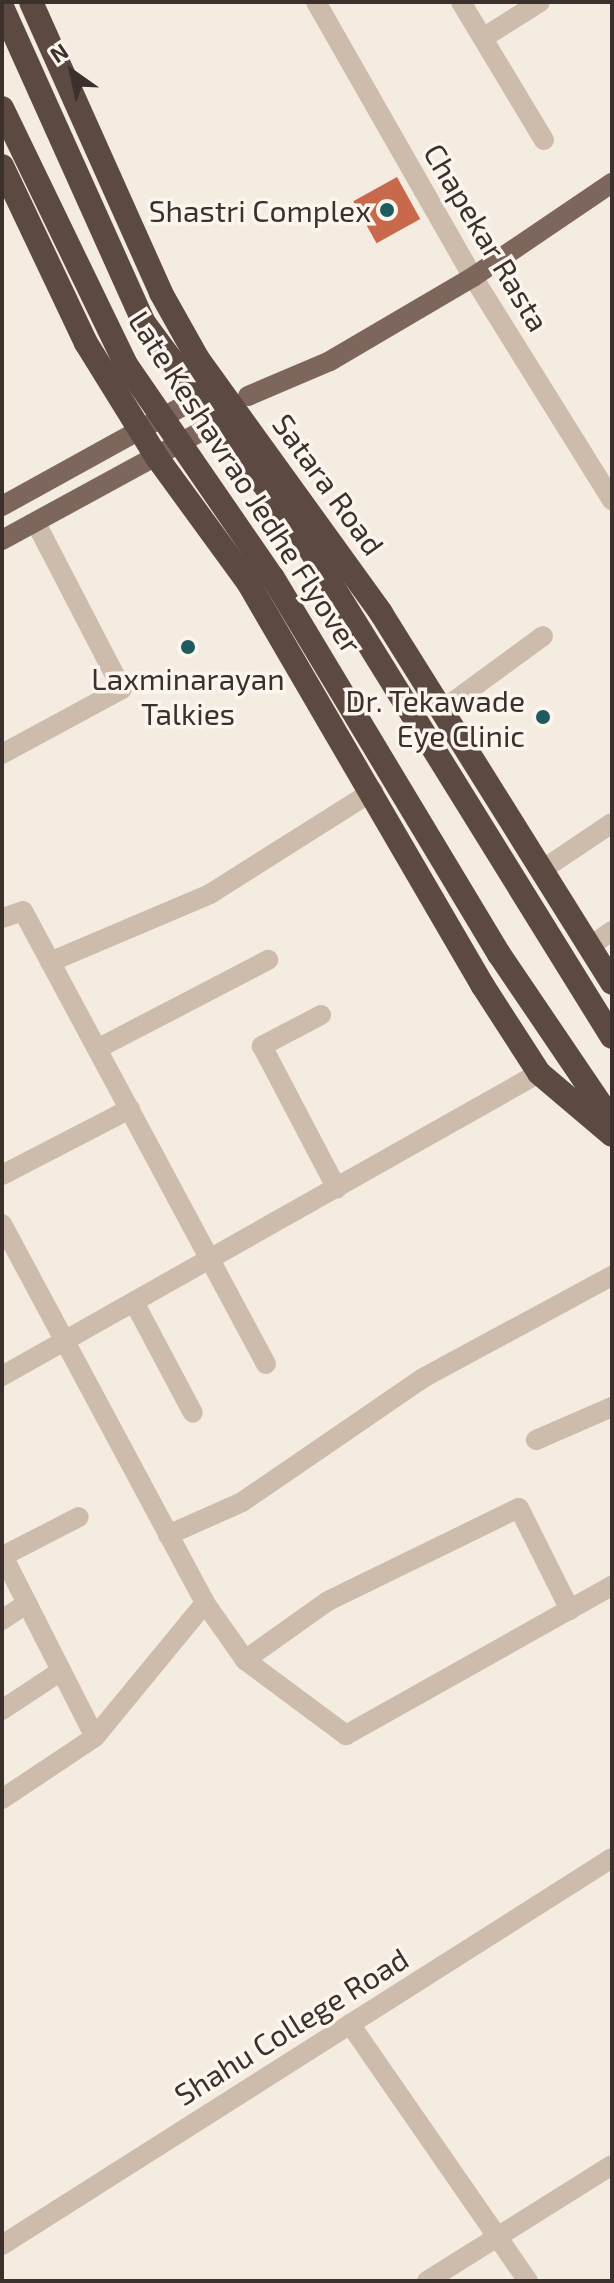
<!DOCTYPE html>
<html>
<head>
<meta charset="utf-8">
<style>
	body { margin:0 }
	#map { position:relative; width:614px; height:2283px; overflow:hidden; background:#f4ebe1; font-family:"Exo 2",sans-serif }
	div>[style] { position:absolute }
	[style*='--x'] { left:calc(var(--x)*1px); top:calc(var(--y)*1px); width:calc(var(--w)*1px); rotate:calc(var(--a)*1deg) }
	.building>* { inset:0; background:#c8694b; transform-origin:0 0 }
	.minor>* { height:20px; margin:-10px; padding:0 10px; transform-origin:10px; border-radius:10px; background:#cdbbac }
	.major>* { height:20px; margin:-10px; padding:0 10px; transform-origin:10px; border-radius:10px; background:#7d675c }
	.highway>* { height:24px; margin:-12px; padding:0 12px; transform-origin:12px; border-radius:12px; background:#5c4a42 }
	.highway-bridge>* { height:24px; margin:-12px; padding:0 12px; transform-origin:12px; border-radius:12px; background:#5c4a42 }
	.dots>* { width:22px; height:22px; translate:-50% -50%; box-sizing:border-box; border:4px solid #fbf5ee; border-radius:50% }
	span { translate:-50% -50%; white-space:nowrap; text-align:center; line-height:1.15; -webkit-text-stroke:7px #fbf5ee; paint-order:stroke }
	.poi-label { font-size:30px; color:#3b302b }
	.right { translate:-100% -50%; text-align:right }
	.street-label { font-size:30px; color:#3b302b }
	.frame { position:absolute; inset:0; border:4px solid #3b302b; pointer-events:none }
	.north { position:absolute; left:32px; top:32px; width:80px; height:80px; -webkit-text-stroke:6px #fbf5ee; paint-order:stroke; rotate:326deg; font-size:22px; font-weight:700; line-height:32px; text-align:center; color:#3b302b }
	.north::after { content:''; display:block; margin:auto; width:28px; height:36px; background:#3b302b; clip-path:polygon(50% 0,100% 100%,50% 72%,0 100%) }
</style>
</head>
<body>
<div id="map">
	<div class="building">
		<i style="left:397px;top:177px;width:48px;height:50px;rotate:61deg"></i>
	</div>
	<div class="minor">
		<i style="--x:316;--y:2;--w:317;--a:60.3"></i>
		<i style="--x:473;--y:277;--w:263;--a:58.1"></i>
		<i style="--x:461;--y:2;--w:161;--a:59"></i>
		<i style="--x:483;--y:38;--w:67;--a:-32.3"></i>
		<i style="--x:442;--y:710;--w:125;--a:-36.2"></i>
		<i style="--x:2;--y:754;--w:136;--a:-28.4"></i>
		<i style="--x:122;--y:689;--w:187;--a:-117.4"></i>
		<i style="--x:542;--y:870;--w:84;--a:-33.9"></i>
		<i style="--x:2;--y:918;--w:22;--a:-18"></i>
		<i style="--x:23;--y:911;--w:514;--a:61.79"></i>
		<i style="--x:589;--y:947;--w:28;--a:-35"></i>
		<i style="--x:50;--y:962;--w:174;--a:-23"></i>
		<i style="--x:210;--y:894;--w:193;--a:-32.3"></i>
		<i style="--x:321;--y:1015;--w:67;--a:152.3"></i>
		<i style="--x:262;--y:1046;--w:161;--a:62.3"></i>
		<i style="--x:97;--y:1049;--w:193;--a:-27.5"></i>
		<i style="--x:2;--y:1175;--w:144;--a:-27.3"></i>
		<i style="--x:2;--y:1224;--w:430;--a:61.8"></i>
		<i style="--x:205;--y:1603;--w:173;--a:129.4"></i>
		<i style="--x:95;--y:1737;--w:112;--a:146.3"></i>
		<i style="--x:135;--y:1304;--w:123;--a:62"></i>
		<i style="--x:2;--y:1376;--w:617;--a:-29.43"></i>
		<i style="--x:536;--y:1440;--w:83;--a:-23.5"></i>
		<i style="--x:168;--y:1535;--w:81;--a:-24"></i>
		<i style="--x:242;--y:1502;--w:219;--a:-34.4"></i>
		<i style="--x:423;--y:1378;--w:215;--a:-28.4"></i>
		<i style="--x:2;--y:1554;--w:205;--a:63.1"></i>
		<i style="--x:3;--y:1556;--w:85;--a:-27.2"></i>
		<i style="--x:205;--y:1603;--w:70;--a:54.9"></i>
		<i style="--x:245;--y:1660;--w:126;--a:36.6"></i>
		<i style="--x:346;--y:1735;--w:305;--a:-29.3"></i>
		<i style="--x:2;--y:1620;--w:30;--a:-34"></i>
		<i style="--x:245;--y:1660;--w:102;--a:-35.4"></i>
		<i style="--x:328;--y:1601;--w:212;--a:-26"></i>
		<i style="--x:519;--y:1508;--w:114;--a:63.4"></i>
		<i style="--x:2;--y:1710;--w:71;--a:-33.5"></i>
		<i style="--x:350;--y:2024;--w:313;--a:55.3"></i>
		<i style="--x:2;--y:2245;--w:722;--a:-32.39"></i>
		<i style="--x:427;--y:2281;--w:218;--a:-32.1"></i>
	</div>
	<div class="major">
		<i style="--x:248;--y:396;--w:89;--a:-23.1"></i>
		<i style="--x:330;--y:361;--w:166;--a:-30.4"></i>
		<i style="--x:473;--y:277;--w:168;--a:-34.1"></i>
		<i style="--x:2;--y:506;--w:240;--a:-28.9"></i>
		<i style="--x:2;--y:540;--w:259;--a:-28.6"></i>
	</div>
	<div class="highway">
		<i style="--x:31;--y:2;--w:319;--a:65.9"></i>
		<i style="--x:161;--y:293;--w:76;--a:60.7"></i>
		<i style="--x:198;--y:359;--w:313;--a:54.2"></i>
		<i style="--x:381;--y:613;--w:436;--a:58"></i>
		<i style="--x:2;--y:166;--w:196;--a:64.6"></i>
		<i style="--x:86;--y:343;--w:137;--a:58.2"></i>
		<i style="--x:158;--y:459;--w:155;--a:53.9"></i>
		<i style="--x:249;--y:584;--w:465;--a:59.8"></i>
		<i style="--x:483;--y:986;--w:103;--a:57.2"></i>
		<i style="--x:539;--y:1073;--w:96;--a:40.3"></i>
		<i style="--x:499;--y:954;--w:202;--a:55.9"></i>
	</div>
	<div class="highway-bridge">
		<i style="--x:2;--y:7;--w:346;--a:65.8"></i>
		<i style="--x:144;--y:323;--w:258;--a:53.4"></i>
		<i style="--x:298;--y:530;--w:596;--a:58.23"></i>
		<i style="--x:2;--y:108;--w:283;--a:64.2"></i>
		<i style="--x:125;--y:363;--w:261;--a:55.5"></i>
		<i style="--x:273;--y:578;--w:439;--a:59"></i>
	</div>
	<div class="dots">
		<i style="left:387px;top:210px;background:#1f5a5e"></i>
		<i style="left:188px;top:647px;background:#1f5a5e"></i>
		<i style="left:543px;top:717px;background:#1f5a5e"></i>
	</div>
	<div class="poi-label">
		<span class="right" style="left:371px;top:210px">Shastri Complex</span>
		<span style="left:188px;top:695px">Laxminarayan<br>Talkies</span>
		<span class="right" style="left:525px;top:717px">Dr. Tekawade<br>Eye Clinic</span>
	</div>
	<div class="street-label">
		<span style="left:487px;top:237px;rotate:59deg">Chapekar Rasta</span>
		<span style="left:246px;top:482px;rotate:57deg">Late Keshavrao Jedhe Flyover</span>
		<span style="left:329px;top:484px;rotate:54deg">Satara Road</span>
		<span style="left:291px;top:2026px;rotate:-32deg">Shahu College Road</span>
	</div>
	<div class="frame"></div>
	<div class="north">N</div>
</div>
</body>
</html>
